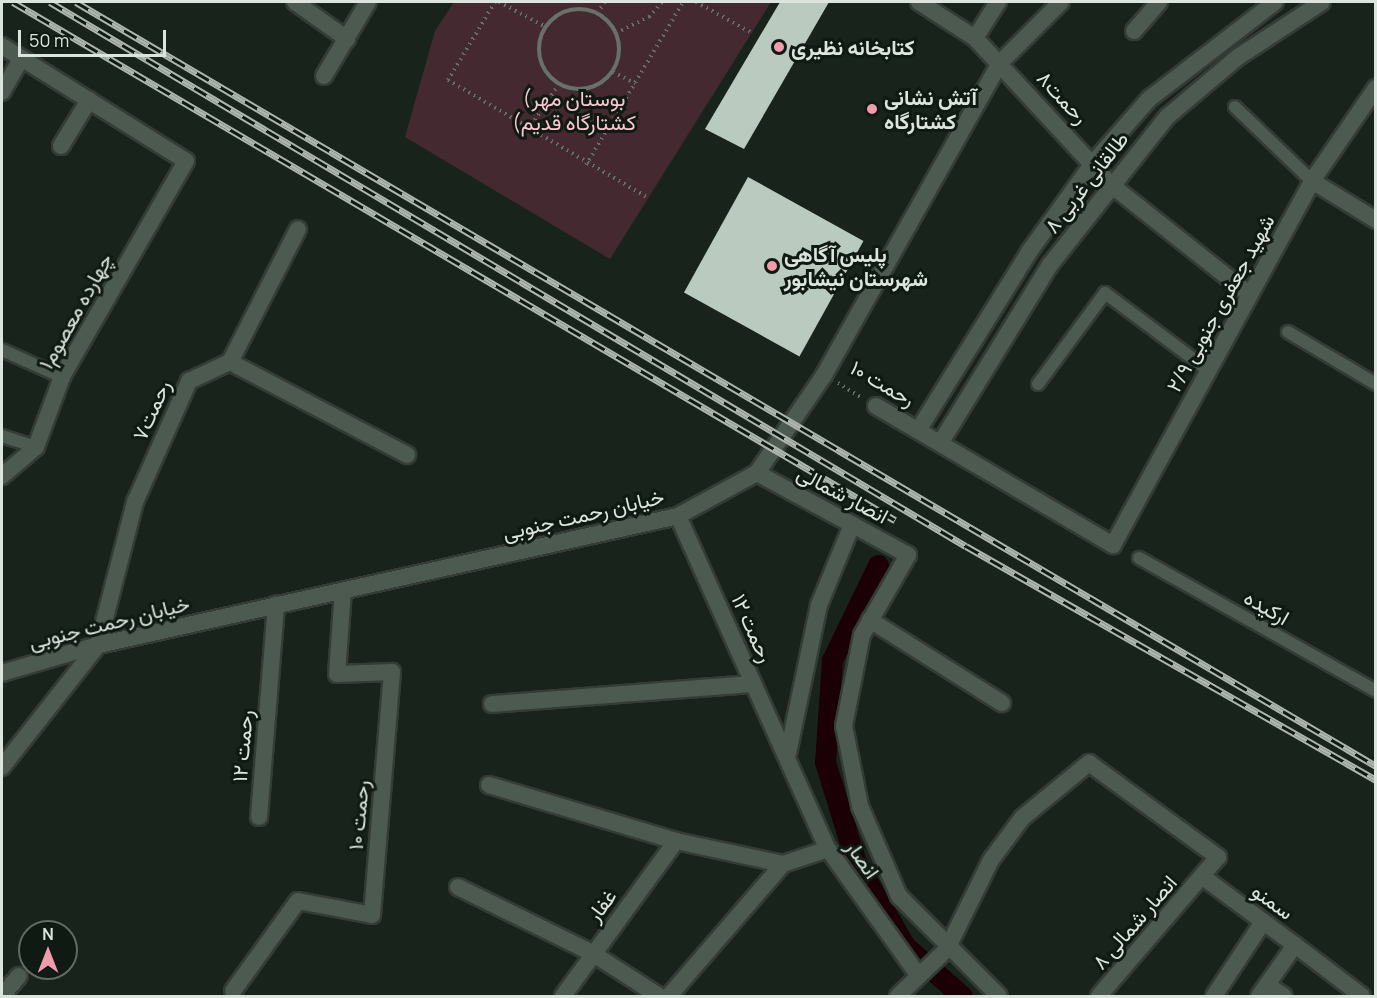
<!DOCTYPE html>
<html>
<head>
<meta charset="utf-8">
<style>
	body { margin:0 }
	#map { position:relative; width:1377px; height:998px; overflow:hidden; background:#18241b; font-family:Manrope,Vazirmatn,sans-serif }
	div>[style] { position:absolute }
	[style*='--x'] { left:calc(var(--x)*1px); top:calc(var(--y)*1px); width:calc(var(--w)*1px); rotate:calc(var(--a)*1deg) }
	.green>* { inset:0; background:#452930 }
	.canal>* { height:21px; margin:-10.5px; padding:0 10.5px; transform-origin:10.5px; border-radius:10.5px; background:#1b0006 }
	.building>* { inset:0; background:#bbcabf; transform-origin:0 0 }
	.path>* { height:4px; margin-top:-2px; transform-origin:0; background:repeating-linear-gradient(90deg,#677169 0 1.5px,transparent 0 6px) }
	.path>.ring { margin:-2px; padding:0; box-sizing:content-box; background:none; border:4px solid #677169; border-radius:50% }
	.roads { filter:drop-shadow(2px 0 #343c36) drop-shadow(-2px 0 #343c36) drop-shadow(0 2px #343c36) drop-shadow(0 -2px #343c36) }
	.service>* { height:12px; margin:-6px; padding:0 6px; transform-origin:6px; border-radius:6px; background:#4d5a50 }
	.minor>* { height:16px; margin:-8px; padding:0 8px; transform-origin:8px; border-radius:8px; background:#4d5a50 }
	.tertiary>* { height:16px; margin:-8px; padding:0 8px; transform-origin:8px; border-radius:8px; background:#4d5a50 }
	.rail>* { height:7px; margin-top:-3.5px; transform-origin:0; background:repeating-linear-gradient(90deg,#0f1a12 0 14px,#adb5af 0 28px); box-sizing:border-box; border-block:2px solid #adb5af }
	.dots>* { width:16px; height:16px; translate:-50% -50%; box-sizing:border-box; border:3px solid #0f1a12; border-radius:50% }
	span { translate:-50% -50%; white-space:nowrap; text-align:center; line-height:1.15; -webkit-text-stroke:6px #0f1a12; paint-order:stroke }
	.poi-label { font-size:21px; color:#dce4de; font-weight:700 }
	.left { translate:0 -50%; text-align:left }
	.street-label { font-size:21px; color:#dce4de }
	.park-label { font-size:21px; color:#f8c7d1 }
	.frame { position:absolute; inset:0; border:3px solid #dce4de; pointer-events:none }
	.north { position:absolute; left:18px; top:920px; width:60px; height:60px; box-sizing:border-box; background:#0f1a12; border:2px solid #616b64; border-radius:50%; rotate:0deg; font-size:16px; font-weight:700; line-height:24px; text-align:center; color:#dce4de }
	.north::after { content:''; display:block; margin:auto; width:21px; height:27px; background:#f29aae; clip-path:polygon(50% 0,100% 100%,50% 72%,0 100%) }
	.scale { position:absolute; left:18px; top:30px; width:148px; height:27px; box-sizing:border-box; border:3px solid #dce4de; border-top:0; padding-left:8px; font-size:18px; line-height:21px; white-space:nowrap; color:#dce4de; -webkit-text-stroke:4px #0f1a12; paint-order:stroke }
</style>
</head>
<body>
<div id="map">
	<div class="green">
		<i style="clip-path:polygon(454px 2px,771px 2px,610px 259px,405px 137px,435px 31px)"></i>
	</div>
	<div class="canal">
		<i style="--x:878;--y:565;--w:106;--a:115.8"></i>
		<i style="--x:832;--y:660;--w:102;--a:93.9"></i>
		<i style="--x:825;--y:762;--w:105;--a:72.8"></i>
		<i style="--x:856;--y:862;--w:97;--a:59.7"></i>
		<i style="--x:905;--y:946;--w:76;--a:41.3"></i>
	</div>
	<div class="building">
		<i style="clip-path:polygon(780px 2px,829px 2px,744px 149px,705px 129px)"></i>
		<i style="left:748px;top:177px;width:132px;height:132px;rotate:29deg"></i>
	</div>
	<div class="path">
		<i style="--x:495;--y:2;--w:91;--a:121.1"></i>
		<i style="--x:448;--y:80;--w:232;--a:30.5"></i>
		<i style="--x:499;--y:2;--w:53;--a:28"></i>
		<i style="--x:696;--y:2;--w:64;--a:29"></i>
		<i class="ring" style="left:539px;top:9px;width:76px;height:76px"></i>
		<i style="--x:597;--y:13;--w:14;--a:-54"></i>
		<i style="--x:616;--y:33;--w:37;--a:-26"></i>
		<i style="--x:649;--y:17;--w:20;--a:-49"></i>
		<i style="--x:613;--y:72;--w:25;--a:27"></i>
		<i style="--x:528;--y:130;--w:55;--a:-56"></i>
		<i style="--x:586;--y:165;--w:190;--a:-59.2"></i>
		<i style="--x:838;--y:383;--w:28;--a:32"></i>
	</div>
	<div class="roads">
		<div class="service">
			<i style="--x:1235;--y:107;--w:107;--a:43.9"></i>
			<i style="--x:1288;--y:332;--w:102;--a:30.6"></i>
			<i style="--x:2;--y:350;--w:66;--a:24.2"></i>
			<i style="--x:1038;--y:384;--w:113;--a:-53.6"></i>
			<i style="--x:1105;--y:293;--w:129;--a:36.8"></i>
			<i style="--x:2;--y:436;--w:36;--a:18"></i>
			<i style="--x:1139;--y:558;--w:272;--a:29.3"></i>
		</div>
		<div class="minor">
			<i style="--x:295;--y:2;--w:64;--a:35.4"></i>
			<i style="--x:919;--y:2;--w:67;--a:32.7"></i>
			<i style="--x:975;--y:38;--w:199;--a:47.2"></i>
			<i style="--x:1110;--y:184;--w:177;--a:38.4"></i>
			<i style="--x:1134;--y:31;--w:38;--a:-49"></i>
			<i style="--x:975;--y:38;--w:43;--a:-57.4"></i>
			<i style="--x:2;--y:46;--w:217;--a:32"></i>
			<i style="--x:186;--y:161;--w:249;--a:119.9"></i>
			<i style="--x:62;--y:377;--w:75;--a:110.4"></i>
			<i style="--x:36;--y:447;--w:45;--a:139.5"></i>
			<i style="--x:324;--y:76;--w:86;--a:-59.3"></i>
			<i style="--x:2;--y:92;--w:38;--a:-60"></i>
			<i style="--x:61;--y:146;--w:54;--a:-58.7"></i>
			<i style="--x:1312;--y:181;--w:75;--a:31.4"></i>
			<i style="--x:230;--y:362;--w:200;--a:27.7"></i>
			<i style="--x:876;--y:406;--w:275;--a:30.4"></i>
			<i style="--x:1113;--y:545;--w:415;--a:-61.3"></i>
			<i style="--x:1312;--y:181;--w:113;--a:-55.5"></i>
			<i style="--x:919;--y:429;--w:208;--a:-58.1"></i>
			<i style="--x:1029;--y:252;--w:110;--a:-54.3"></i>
			<i style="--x:1093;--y:163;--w:85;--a:-48.8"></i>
			<i style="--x:1149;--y:99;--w:159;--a:-37.6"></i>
			<i style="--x:941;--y:442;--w:208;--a:-58.4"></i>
			<i style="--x:1050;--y:265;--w:189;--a:-51.7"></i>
			<i style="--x:1167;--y:117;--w:93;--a:-40.2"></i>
			<i style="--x:1238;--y:57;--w:100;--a:-33.2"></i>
			<i style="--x:757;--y:473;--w:172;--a:28.5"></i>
			<i style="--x:908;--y:555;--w:92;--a:119.9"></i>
			<i style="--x:862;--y:635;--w:93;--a:101.2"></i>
			<i style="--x:844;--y:726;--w:82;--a:78.7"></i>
			<i style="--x:860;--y:806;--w:98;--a:66.6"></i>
			<i style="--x:899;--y:896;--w:141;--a:45"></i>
			<i style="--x:678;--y:516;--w:365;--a:65.8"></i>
			<i style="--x:828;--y:849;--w:156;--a:54.4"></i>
			<i style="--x:870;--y:620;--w:156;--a:32.2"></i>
			<i style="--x:492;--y:704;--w:262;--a:-4.4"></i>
			<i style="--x:787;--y:758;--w:156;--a:-78.2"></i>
			<i style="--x:819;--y:605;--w:87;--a:-67.6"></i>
			<i style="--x:2;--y:767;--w:155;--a:-51.8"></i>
			<i style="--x:98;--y:645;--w:148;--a:-75.5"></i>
			<i style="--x:135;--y:502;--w:133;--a:-65.9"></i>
			<i style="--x:189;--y:381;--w:45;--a:-24.9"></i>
			<i style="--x:230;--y:362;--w:149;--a:-62.9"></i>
			<i style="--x:489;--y:785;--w:195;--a:16.7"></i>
			<i style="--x:676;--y:841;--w:109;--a:12.1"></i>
			<i style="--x:783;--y:864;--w:47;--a:-18.4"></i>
			<i style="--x:259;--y:817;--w:213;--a:-85.4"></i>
			<i style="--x:1203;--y:877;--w:114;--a:36.5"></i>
			<i style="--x:1295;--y:945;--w:62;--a:125.2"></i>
			<i style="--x:458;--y:887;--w:149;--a:26.2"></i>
			<i style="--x:592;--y:953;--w:80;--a:32.7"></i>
			<i style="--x:1295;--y:945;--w:84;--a:37.3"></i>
			<i style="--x:1267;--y:985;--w:20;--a:33"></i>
			<i style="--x:233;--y:991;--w:111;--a:-54.2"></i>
			<i style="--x:298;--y:901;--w:75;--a:10.7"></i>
			<i style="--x:372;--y:915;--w:244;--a:-85.3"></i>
			<i style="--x:392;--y:672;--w:55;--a:177.9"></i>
			<i style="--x:337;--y:674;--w:83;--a:-85.9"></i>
			<i style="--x:2;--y:996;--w:26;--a:-50"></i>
			<i style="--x:563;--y:996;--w:192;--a:-53.9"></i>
			<i style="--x:669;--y:996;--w:174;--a:-49.2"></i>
			<i style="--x:898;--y:996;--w:68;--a:-43.8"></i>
			<i style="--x:947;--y:949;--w:99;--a:-63.7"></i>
			<i style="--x:991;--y:860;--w:52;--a:-53.6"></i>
			<i style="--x:1022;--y:818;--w:87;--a:-39.4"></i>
			<i style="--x:1089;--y:763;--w:160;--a:36.1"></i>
			<i style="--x:1218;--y:857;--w:183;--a:130.6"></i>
			<i style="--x:1214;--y:996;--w:89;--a:-56.5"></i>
		</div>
		<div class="tertiary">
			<i style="--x:2;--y:673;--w:100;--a:-16.3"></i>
			<i style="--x:98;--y:645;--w:594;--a:-12.54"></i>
			<i style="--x:678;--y:516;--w:90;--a:-28.6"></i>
			<i style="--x:757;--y:473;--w:119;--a:-55.6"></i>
			<i style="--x:824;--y:375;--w:358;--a:-60.6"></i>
			<i style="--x:1000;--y:63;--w:86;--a:-45"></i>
		</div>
	</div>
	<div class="rail">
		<i style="--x:13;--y:2;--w:1023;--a:30.43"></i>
		<i style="--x:50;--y:2;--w:1065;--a:30.71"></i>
		<i style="--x:966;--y:546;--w:472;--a:29.7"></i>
		<i style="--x:76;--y:2;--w:1508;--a:30.44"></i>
	</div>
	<div class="dots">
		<i style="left:779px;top:47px;background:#f29aae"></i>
		<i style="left:872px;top:109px;background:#f29aae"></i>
		<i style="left:772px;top:266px;background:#f29aae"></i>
	</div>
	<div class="poi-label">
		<span class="left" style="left:791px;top:47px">کتابخانه نظیری</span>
		<span class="left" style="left:884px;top:109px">آتش نشانی<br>کشتارگاه</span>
		<span class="left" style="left:784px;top:266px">پلیس آگاهی<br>شهرستان نیشابور</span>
	</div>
	<div class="street-label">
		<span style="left:1063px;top:97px;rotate:47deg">رحمت۸</span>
		<span style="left:1086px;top:182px;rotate:-52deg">طالقانی غربی ۸</span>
		<span style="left:1220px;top:303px;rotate:-61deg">شهید جعفری جنوبی ۲/۹</span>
		<span style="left:75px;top:311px;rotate:-61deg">چهارده معصوم۱</span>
		<span style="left:883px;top:383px;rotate:30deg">رحمت ۱۰</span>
		<span style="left:151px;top:410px;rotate:-66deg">رحمت۷</span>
		<span style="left:843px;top:494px;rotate:28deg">انصار شمالی</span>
		<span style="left:583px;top:514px;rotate:-13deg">خیابان رحمت جنوبی</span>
		<span style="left:1267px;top:607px;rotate:30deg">ارکیده</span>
		<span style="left:109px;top:622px;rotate:-14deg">خیابان رحمت جنوبی</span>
		<span style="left:753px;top:628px;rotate:66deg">رحمت ۱۲</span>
		<span style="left:242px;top:746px;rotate:-85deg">رحمت ۱۲</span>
		<span style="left:358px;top:815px;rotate:-85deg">رحمت ۱۰</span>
		<span style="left:863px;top:859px;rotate:55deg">انصار</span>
		<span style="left:1273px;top:901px;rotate:36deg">سمنو</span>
		<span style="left:601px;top:905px;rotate:-53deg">غفار</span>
		<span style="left:1134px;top:922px;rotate:-49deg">انصار شمالی ۸</span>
	</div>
	<div class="park-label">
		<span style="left:574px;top:110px">(بوستان مهر<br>(کشتارگاه قدیم</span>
	</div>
	<div class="frame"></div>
	<div class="north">N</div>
	<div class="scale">50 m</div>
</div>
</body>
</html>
